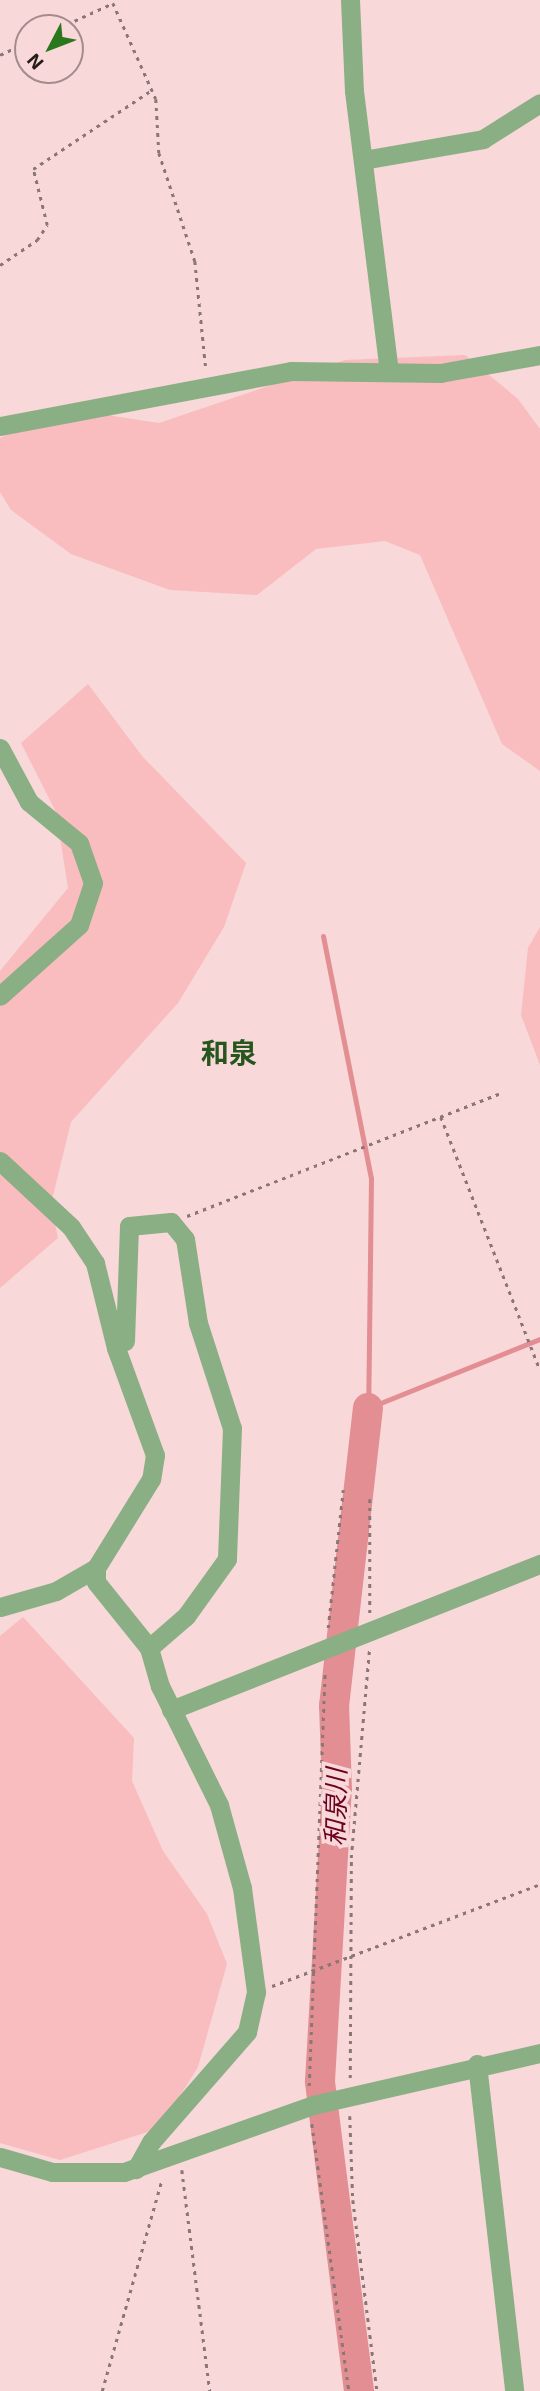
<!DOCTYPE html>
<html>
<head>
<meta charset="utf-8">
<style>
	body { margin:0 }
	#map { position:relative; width:540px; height:2391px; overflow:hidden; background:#f8d8d9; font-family:"Exo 2","Noto Sans JP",sans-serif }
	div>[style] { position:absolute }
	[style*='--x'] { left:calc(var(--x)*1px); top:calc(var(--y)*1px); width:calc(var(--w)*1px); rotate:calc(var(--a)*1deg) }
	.green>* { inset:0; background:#f9bcbf }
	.stream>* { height:5px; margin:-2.5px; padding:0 2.5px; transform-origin:2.5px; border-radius:2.5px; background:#e28e93 }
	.river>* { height:30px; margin:-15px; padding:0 15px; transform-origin:15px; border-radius:15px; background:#e28e93 }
	.path>* { height:2.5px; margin-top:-1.25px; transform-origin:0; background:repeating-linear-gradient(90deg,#8b7676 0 3.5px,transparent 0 8.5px) }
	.minor>* { height:19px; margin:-9.5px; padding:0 9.5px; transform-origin:9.5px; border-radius:9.5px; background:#8baf84 }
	span { translate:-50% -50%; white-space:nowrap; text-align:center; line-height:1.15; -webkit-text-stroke:7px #f8d8d9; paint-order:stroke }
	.water-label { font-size:26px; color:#6b021e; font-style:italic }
	.quarter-label { font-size:28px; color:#26551e; font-weight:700 }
	.north { position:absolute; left:14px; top:14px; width:70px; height:70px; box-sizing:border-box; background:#f8d8d9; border:2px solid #a48c8d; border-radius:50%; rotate:228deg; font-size:19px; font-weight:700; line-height:28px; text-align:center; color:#261b1b }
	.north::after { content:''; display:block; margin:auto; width:24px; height:32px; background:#2b771d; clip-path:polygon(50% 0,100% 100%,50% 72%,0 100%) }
</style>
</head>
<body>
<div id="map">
	<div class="green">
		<i style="clip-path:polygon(465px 355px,518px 399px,540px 429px,540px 771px,502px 744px,420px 555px,385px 541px,316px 549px,257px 595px,170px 590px,71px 554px,11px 510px,0 492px,0 438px,60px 408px,159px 423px,345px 360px)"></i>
		<i style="clip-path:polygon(88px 684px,142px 756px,246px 863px,224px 927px,178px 1003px,71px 1122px,51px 1204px,58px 1238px,0 1288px,0 971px,68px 888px,56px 812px,21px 743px)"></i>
		<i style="clip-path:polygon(540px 927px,540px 1065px,521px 1015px,528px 948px)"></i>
		<i style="clip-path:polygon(23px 1617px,134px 1738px,132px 1781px,163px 1851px,207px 1914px,227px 1964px,198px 2067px,160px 2128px,60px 2160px,0 2143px,0 1636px)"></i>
	</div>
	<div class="stream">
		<i style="--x:323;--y:936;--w:247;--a:78.8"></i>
		<i style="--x:371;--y:1178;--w:230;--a:90.7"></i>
		<i style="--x:368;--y:1408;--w:185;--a:-21.9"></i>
	</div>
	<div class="river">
		<i style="--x:359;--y:2391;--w:312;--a:-97.2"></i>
		<i style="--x:320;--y:2081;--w:291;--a:-86.7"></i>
		<i style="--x:337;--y:1790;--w:84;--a:-92"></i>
		<i style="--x:334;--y:1706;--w:300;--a:-83.5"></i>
	</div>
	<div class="path">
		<i style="--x:59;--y:28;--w:60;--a:-24.8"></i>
		<i style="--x:113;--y:3;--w:105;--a:65.9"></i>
		<i style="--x:156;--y:99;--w:54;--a:86.8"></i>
		<i style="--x:159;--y:153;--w:114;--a:71.6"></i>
		<i style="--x:195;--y:261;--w:110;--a:84.2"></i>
		<i style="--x:0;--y:55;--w:31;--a:-25"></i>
		<i style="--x:0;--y:265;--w:45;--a:-34"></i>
		<i style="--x:37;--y:240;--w:18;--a:-56"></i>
		<i style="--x:47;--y:225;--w:58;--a:-104"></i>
		<i style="--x:33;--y:169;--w:143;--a:-33.6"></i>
		<i style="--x:441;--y:1117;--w:271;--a:68.6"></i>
		<i style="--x:187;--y:1216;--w:335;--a:-21.4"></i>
		<i style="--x:370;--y:1499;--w:114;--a:90"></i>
		<i style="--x:328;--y:1628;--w:139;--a:-83.8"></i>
		<i style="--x:272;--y:1986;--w:287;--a:-20.8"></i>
		<i style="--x:350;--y:2078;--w:220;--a:-89.7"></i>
		<i style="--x:351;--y:1858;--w:208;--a:-85"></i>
		<i style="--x:309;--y:2086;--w:416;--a:-87.8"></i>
		<i style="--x:350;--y:2116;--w:84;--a:88"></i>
		<i style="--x:353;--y:2200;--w:193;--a:82.8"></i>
		<i style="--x:312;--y:2124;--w:270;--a:82.1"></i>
		<i style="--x:182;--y:2170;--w:223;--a:82.8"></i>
		<i style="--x:102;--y:2391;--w:220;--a:-74.2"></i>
	</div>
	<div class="minor">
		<i style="--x:350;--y:0;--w:91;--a:87.5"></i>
		<i style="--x:354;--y:91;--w:283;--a:82.9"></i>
		<i style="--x:363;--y:160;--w:122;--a:-9.9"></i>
		<i style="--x:483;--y:139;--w:67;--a:-32.3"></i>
		<i style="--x:0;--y:426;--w:296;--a:-10.7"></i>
		<i style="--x:291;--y:371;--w:149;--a:0.8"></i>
		<i style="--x:440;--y:373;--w:102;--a:-10.2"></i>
		<i style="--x:0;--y:748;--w:61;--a:61.8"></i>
		<i style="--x:29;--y:802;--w:65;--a:39.4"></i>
		<i style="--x:79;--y:843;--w:42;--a:70.7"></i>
		<i style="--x:93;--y:883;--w:44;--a:108.4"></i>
		<i style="--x:79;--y:925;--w:106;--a:138.1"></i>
		<i style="--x:0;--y:1161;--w:97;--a:42.9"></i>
		<i style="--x:71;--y:1227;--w:43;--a:56.3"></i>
		<i style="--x:95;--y:1263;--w:88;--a:76.1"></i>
		<i style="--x:116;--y:1348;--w:114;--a:70"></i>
		<i style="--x:155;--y:1455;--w:24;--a:99"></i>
		<i style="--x:151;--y:1479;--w:105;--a:121.7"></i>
		<i style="--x:96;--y:1568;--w:14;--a:90"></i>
		<i style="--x:96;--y:1582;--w:85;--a:51.2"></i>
		<i style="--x:149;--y:1648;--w:40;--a:74"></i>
		<i style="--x:160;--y:1686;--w:133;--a:63.6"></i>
		<i style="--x:219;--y:1805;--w:86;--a:74.5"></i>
		<i style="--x:242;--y:1888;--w:105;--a:82.3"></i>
		<i style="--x:256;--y:1992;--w:41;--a:102.7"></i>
		<i style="--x:247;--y:2032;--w:146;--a:131.1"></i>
		<i style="--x:151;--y:2142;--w:31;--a:119"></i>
		<i style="--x:125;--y:1341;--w:115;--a:-88"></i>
		<i style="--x:129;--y:1226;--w:42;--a:-5.4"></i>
		<i style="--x:171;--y:1222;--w:22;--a:51"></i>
		<i style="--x:185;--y:1239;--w:85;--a:81.2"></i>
		<i style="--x:198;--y:1323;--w:110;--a:72.1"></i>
		<i style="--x:232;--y:1428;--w:131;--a:92.2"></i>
		<i style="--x:227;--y:1559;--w:70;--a:125.7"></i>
		<i style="--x:186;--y:1616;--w:49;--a:139.1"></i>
		<i style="--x:0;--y:1607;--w:58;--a:-15.9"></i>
		<i style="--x:56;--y:1591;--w:46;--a:-29.9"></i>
		<i style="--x:171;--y:1710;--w:397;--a:-21.6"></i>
		<i style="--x:477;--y:2064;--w:329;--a:83.5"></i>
		<i style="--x:0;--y:2157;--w:54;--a:16.1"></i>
		<i style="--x:52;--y:2172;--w:72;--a:0"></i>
		<i style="--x:124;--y:2172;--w:201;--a:-19.5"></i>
		<i style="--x:313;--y:2105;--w:233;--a:-12.9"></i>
	</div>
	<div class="water-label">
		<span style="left:335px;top:1807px;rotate:-89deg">和泉川</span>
	</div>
	<div class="quarter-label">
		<span style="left:229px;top:1052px">和泉</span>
	</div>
	<div class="north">N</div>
</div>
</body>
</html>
